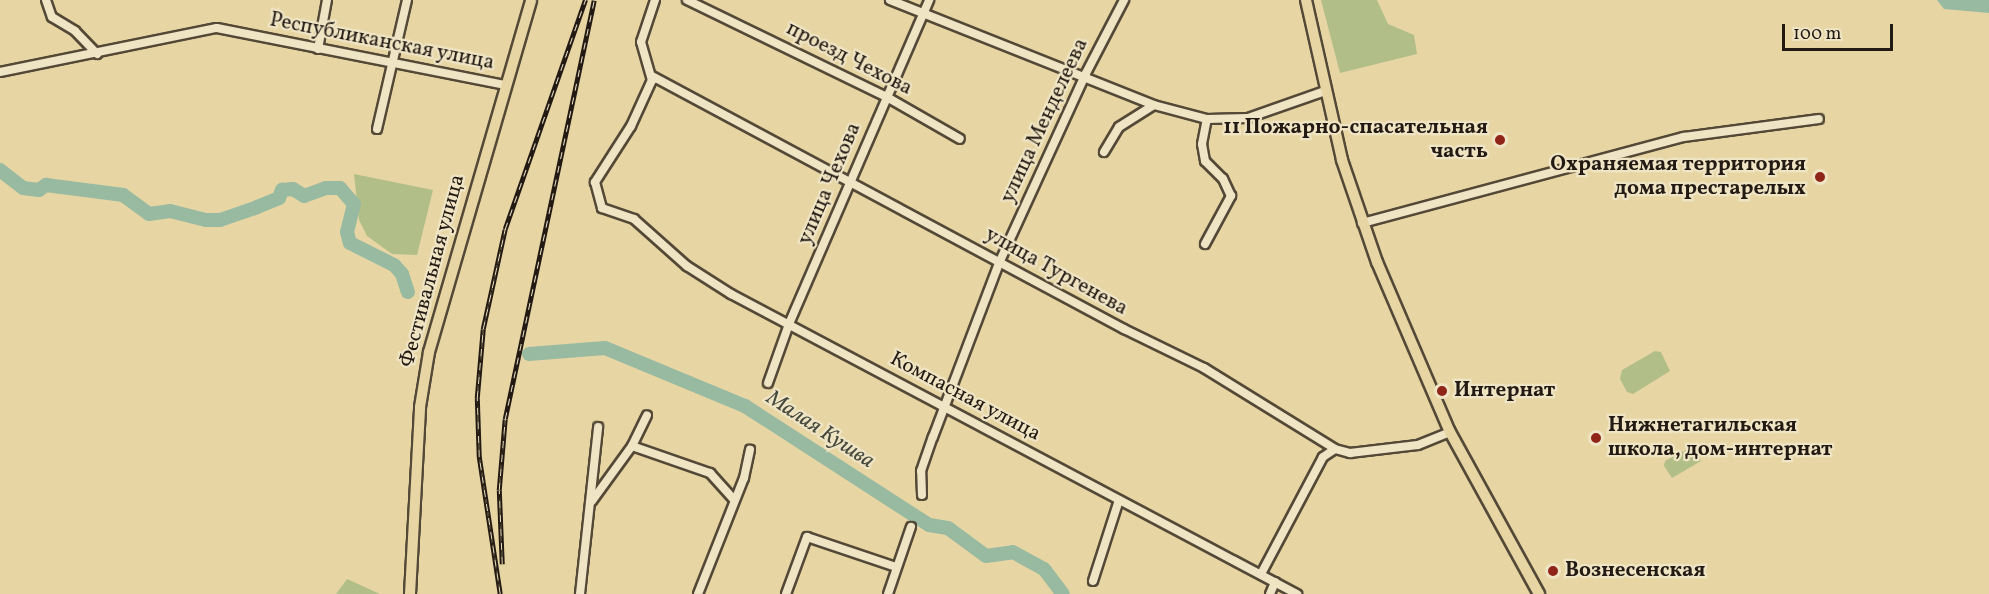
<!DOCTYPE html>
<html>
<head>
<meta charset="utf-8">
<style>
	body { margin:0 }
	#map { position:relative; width:1989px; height:594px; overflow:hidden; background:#e7d6a4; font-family:Vollkorn,serif }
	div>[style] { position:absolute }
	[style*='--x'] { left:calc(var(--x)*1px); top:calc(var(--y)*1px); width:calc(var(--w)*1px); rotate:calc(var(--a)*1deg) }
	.green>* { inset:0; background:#b2be88 }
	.water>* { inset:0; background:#98baa1 }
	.river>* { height:14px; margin:-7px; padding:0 7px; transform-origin:7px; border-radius:7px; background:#98baa1 }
	.roads { filter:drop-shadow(2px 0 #544937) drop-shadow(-2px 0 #544937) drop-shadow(0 2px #544937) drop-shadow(0 -2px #544937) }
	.minor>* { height:8px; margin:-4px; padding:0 4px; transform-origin:4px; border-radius:4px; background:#efe4c4 }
	.major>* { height:10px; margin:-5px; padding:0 5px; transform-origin:5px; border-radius:5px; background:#e7d6a4 }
	.rail>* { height:4.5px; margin-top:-2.25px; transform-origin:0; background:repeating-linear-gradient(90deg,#efe4c4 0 7px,#231a13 0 14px); box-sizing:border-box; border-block:2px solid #231a13 }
	.dots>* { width:16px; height:16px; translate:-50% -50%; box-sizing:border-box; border:3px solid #efe4c4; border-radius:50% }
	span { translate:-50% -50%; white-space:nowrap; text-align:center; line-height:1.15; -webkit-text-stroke:4.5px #efe4c4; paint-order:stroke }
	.street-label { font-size:21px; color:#231a13 }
	.poi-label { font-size:21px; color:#231a13; font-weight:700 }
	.right { translate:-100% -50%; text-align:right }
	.left { translate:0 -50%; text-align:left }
	.water-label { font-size:22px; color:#464a3e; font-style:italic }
	.scale { position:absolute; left:1782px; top:24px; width:111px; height:27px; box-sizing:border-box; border:3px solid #231a13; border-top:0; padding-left:8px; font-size:18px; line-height:21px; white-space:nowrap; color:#231a13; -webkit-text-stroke:4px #efe4c4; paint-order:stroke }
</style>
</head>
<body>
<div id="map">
	<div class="green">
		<i style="clip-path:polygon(1321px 0,1377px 0,1388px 24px,1414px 35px,1417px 54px,1340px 73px)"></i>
		<i style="clip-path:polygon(354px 174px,433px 190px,417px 255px,392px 254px,367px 236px,359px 220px)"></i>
		<i style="clip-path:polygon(1655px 351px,1661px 352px,1670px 371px,1633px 394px,1627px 392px,1620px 379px,1622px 370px)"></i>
		<i style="clip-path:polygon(1693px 446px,1701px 461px,1672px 478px,1664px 466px,1665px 461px)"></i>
		<i style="clip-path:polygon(347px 579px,380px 594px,336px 594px)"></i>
	</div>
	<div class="water">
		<i style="clip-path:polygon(1937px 0,1989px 0,1989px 13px,1944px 9px)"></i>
	</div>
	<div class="river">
		<i style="--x:0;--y:170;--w:29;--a:38"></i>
		<i style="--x:23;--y:188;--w:16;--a:7"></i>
		<i style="--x:39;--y:190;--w:9;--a:-36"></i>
		<i style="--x:46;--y:185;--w:78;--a:7.4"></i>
		<i style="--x:123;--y:195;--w:32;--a:36"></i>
		<i style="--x:149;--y:214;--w:21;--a:-8"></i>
		<i style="--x:170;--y:211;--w:37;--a:14"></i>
		<i style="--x:206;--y:220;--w:14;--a:0"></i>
		<i style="--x:220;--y:220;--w:39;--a:-19"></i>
		<i style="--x:257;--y:207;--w:24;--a:-22"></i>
		<i style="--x:279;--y:198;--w:9;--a:-69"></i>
		<i style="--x:282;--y:190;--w:11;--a:-5"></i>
		<i style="--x:293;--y:189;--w:13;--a:32"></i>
		<i style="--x:304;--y:196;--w:23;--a:-20"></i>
		<i style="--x:326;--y:188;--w:14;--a:0"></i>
		<i style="--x:340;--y:188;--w:21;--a:49"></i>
		<i style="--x:354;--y:204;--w:29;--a:104"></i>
		<i style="--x:347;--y:232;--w:11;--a:75"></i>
		<i style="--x:350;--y:243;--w:49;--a:26.6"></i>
		<i style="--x:394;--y:265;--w:12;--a:48"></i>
		<i style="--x:402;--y:274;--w:19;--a:72"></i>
		<i style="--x:529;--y:354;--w:76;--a:-4.5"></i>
		<i style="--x:605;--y:348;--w:152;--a:22.5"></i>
		<i style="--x:745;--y:406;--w:219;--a:32.9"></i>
		<i style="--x:929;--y:525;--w:19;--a:9"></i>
		<i style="--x:948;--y:528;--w:47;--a:36.4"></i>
		<i style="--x:986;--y:556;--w:27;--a:-8"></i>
		<i style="--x:1013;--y:552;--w:35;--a:29"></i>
		<i style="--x:1044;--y:569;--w:31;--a:53"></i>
	</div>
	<div class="roads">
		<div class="minor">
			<i style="--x:46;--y:0;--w:18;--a:71"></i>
			<i style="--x:52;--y:17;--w:27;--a:31"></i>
			<i style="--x:75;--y:31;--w:32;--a:46"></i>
			<i style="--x:655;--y:0;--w:44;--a:108.4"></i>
			<i style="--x:641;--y:42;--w:40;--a:74"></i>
			<i style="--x:652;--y:80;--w:51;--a:114.5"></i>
			<i style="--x:631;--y:126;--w:67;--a:122.7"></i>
			<i style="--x:595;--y:182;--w:27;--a:75"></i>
			<i style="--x:602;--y:208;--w:34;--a:19"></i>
			<i style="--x:634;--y:219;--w:71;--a:41.6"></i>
			<i style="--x:687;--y:266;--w:52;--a:32.5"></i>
			<i style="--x:731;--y:294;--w:641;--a:27.93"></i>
			<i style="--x:687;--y:0;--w:220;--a:25.9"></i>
			<i style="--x:885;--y:96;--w:86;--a:29.8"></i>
			<i style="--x:890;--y:0;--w:284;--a:21.7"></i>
			<i style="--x:1154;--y:105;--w:55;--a:14.8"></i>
			<i style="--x:1207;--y:119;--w:41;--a:-1.4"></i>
			<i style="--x:1248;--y:118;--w:82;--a:-19.3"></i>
			<i style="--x:318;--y:49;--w:50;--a:-79.6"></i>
			<i style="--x:0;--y:72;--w:221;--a:-11.5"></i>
			<i style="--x:217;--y:28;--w:293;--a:11.2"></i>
			<i style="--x:652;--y:76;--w:536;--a:28.19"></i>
			<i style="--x:1124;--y:329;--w:89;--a:26"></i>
			<i style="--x:1204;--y:368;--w:154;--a:31.7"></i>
			<i style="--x:1335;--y:449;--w:16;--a:15"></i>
			<i style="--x:1350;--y:453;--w:68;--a:-6.7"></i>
			<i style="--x:1418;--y:445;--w:35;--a:-22"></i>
			<i style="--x:377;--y:129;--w:132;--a:-76.9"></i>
			<i style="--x:1104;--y:152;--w:29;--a:-59"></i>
			<i style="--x:1119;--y:127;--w:41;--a:-32.2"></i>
			<i style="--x:1362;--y:223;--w:333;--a:-15"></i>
			<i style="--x:1684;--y:137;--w:136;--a:-7.6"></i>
			<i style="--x:1205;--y:244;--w:55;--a:-61.6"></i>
			<i style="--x:1231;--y:196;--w:19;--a:-115"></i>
			<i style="--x:1223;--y:179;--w:25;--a:-135"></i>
			<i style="--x:1205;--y:161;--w:17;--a:-100"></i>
			<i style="--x:1202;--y:144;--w:25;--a:-79"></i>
			<i style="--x:768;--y:383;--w:63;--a:-70.4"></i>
			<i style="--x:789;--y:324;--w:353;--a:-66.6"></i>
			<i style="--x:632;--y:446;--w:34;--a:-64"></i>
			<i style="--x:922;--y:495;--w:24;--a:-92"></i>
			<i style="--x:921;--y:471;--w:36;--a:-71"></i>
			<i style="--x:933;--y:437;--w:188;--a:-69.2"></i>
			<i style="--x:1000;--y:261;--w:205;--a:-65.4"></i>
			<i style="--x:1085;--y:75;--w:85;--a:-62.5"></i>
			<i style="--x:592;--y:501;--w:68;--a:-54"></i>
			<i style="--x:632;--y:446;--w:83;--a:19.1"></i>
			<i style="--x:710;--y:473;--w:36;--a:48"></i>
			<i style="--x:1261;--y:574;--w:132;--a:-62.1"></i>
			<i style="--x:1323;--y:457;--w:14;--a:-34"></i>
			<i style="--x:1093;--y:581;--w:85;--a:-72.2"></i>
			<i style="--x:580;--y:594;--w:168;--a:-83.8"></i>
			<i style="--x:698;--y:594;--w:125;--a:-68.4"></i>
			<i style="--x:744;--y:478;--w:29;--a:-78"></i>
			<i style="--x:786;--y:594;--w:61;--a:-69.8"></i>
			<i style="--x:807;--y:537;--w:94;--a:18.6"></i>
			<i style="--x:888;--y:594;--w:71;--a:-71.1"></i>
			<i style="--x:1270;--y:594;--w:13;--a:-67"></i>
		</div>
		<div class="major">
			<i style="--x:1306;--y:0;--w:164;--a:77.3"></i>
			<i style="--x:1342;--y:160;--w:108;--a:71.1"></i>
			<i style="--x:1377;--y:262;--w:185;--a:66.8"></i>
			<i style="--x:1450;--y:432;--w:185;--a:61.2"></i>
			<i style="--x:410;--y:594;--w:187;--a:-86.9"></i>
			<i style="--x:420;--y:407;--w:56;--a:-80.7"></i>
			<i style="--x:429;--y:352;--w:366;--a:-73.8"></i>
		</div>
	</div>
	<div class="rail">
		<i style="--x:502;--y:564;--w:74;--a:-92.3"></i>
		<i style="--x:499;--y:490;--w:71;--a:-85.2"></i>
		<i style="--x:505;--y:419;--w:428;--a:-78"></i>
		<i style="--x:500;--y:594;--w:139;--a:-98.7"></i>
		<i style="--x:479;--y:457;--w:59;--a:-91.9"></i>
		<i style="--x:477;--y:398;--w:69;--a:-85"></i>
		<i style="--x:483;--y:329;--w:102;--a:-77.6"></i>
		<i style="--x:505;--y:229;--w:243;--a:-70.7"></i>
	</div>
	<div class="dots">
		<i style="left:1500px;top:140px;background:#8f2418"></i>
		<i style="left:1820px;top:177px;background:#8f2418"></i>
		<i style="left:1442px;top:391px;background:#8f2418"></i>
		<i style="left:1596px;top:438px;background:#8f2418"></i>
		<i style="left:1553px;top:571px;background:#8f2418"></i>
	</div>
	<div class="street-label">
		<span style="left:382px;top:42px;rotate:11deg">Республиканская улица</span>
		<span style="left:849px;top:59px;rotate:27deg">проезд Чехова</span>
		<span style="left:1045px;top:121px;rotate:-65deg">улица Менделеева</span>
		<span style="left:830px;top:184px;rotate:-67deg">улица Чехова</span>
		<span style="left:433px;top:271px;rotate:-75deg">Фестивальная улица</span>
		<span style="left:1056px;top:272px;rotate:29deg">улица Тургенева</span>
		<span style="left:965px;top:397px;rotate:28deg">Компасная улица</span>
	</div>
	<div class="poi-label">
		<span class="right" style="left:1488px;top:140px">11 Пожарно-спасательная<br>часть</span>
		<span class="right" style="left:1806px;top:177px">Охраняемая территория<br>дома престарелых</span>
		<span class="left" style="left:1454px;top:391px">Интернат</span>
		<span class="left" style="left:1608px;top:438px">Нижнетагильская<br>школа, дом-интернат</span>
		<span class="left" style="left:1565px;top:571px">Вознесенская</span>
	</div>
	<div class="water-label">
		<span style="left:820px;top:430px;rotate:33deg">Малая Кушва</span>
	</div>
	<div class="scale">100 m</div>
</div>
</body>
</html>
